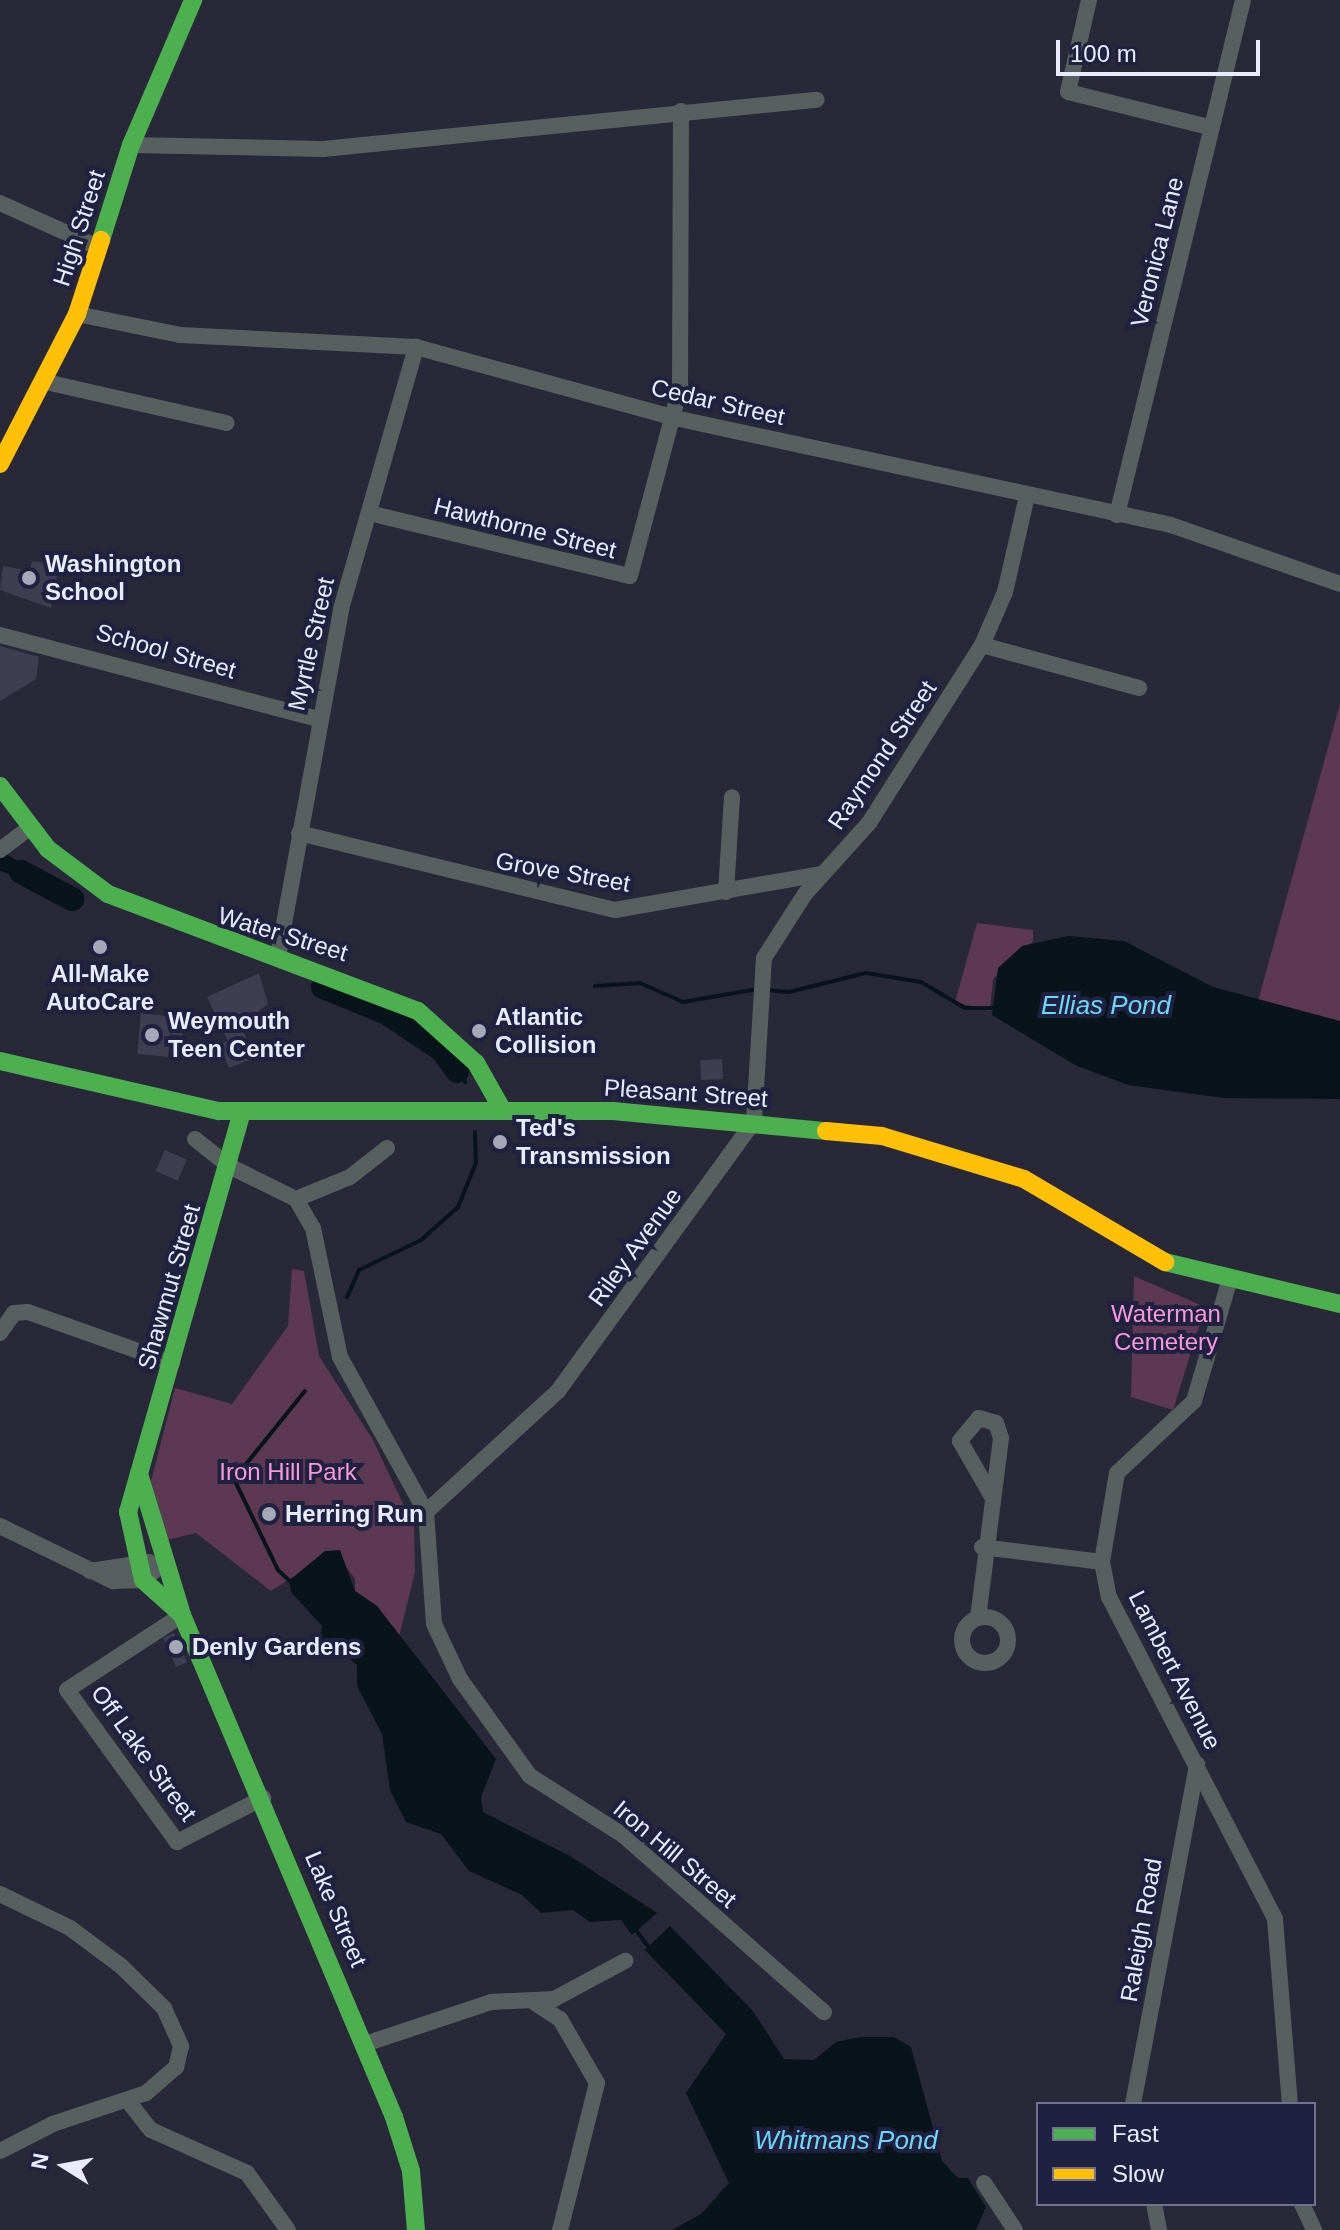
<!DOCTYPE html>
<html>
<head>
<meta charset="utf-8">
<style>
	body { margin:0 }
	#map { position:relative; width:1340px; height:2230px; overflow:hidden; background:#282839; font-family:Arial,sans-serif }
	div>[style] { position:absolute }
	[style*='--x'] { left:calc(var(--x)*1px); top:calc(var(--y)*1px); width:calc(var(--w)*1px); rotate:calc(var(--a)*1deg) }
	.green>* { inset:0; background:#5d3853 }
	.water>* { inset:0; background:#09141a }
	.stream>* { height:4px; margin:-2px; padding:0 2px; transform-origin:2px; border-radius:2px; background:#09141a }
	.river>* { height:24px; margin:-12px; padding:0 12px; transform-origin:12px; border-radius:12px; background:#09141a }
	.building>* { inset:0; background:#3e3d51; transform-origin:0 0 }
	.street>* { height:16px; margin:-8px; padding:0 8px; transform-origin:8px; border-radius:8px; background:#57605f }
	.street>.ring { margin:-8px; padding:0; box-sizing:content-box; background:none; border:16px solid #57605f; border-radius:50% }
	.fast>* { height:18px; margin:-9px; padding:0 9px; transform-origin:9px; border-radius:9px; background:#4caf50 }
	.slow>* { height:18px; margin:-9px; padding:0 9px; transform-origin:9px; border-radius:9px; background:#ffc107 }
	.dots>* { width:22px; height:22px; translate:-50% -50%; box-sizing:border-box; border:4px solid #202141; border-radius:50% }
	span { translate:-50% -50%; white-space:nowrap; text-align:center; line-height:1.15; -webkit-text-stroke:8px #202141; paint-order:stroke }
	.street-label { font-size:24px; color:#eaecfe }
	.poi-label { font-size:24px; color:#eaecfe; font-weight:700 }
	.left { translate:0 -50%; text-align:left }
	.park-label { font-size:24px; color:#f89ad8 }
	.water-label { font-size:26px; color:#6dd7f8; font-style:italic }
	.legend { position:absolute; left:1036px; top:2102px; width:280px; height:104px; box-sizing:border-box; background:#202141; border:2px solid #71728d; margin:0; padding:10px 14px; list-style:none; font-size:24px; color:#eaecfe }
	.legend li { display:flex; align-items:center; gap:16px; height:40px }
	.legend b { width:40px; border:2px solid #71728d }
	.north { position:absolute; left:24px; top:2126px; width:80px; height:80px; -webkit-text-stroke:6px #202141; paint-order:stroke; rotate:281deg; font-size:22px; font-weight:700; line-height:32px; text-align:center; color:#eaecfe }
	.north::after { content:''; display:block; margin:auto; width:28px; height:36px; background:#eaecfe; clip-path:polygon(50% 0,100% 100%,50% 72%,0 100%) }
	.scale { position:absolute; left:1056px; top:40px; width:204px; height:36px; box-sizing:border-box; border:4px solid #eaecfe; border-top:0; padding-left:10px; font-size:24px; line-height:28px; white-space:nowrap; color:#eaecfe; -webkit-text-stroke:6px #202141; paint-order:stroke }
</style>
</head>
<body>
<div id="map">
	<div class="green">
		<i style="clip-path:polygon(1340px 704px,1340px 1021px,1336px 1021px,1258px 1001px)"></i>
		<i style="clip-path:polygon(977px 923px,1033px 930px,1033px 941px,993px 979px,990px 1011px,955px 1002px)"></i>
		<i style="clip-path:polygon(292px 1269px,304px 1271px,319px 1356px,373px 1440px,414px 1527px,415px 1572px,399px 1637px,377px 1606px,355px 1591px,355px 1579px,341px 1560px,324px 1557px,271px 1591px,196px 1533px,167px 1540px,151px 1481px,175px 1388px,232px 1404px,288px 1326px)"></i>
		<i style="clip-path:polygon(1134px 1276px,1205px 1307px,1173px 1410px,1131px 1397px)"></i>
	</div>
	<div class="water">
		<i style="clip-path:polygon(0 850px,33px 871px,47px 887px,0 871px)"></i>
		<i style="clip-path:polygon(1068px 936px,1124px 941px,1213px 987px,1340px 1021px,1340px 1099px,1224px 1098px,1128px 1085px,1075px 1065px,992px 1015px,998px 968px,1022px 946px)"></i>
		<i style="clip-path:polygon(340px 1550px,355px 1591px,377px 1606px,496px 1759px,481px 1797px,483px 1812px,570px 1856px,657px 1913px,632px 1935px,621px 1920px,590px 1922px,573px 1910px,541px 1913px,522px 1895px,469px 1871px,441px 1834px,406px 1822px,390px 1790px,382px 1734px,357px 1686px,357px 1665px,342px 1652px,326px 1659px,317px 1651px,322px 1626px,291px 1592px,290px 1580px,325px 1551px)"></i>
		<i style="clip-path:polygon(670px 1926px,753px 2011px,784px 2059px,814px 2060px,836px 2042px,860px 2037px,894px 2037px,911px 2047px,942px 2161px,958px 2178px,968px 2178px,986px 2207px,976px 2230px,672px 2230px,701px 2214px,729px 2183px,686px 2093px,726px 2034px,645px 1950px)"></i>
	</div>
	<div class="stream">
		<i style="--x:595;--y:986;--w:45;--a:-3.8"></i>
		<i style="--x:640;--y:983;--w:47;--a:23.8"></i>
		<i style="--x:683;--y:1002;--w:76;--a:-9.8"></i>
		<i style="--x:767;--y:990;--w:22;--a:5"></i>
		<i style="--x:789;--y:992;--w:79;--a:-13.9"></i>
		<i style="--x:866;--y:973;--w:56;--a:9.3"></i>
		<i style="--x:921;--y:982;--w:51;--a:30.6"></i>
		<i style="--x:965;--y:1008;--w:30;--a:0"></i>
		<i style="--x:461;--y:1069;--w:14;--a:73"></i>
		<i style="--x:347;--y:1297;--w:30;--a:-66"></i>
		<i style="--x:359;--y:1270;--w:69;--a:-25.8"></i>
		<i style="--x:421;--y:1240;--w:50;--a:-41.7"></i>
		<i style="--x:458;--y:1207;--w:48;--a:-67.8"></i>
		<i style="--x:476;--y:1163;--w:31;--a:-92"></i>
		<i style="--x:293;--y:1584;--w:21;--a:-137"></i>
		<i style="--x:278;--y:1570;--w:101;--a:-115.8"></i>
		<i style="--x:234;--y:1479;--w:113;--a:-51.1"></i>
		<i style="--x:635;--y:1929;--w:26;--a:53"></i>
	</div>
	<div class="river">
		<i style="--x:21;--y:872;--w:58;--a:27.9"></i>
		<i style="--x:323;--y:987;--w:69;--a:22.1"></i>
		<i style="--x:387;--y:1013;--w:66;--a:33.9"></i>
		<i style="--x:442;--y:1050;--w:26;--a:54"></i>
	</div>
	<div class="building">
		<i style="clip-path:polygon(32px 561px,59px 565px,51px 608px,0 590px,3px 566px,30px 571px)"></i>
		<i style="clip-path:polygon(0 646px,39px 657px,36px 679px,0 701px)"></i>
		<i style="clip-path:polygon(259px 973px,268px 1004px,241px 1025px,254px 1058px,229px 1068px,220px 1044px,228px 1041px,207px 997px)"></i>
		<i style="clip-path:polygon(141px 1013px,183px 1018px,182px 1036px,170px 1034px,168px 1057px,137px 1054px)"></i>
		<i style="left:722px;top:1059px;width:20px;height:22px;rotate:87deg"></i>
		<i style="left:165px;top:1150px;width:24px;height:23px;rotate:24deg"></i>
		<i style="left:174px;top:1633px;width:32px;height:12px;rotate:66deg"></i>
	</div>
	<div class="street">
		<i style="--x:1089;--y:0;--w:94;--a:102.9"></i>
		<i style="--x:1068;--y:92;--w:148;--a:14"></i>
		<i style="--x:131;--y:145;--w:192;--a:1.2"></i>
		<i style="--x:323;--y:149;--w:496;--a:-5.7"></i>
		<i style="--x:0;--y:203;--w:107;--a:24.2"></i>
		<i style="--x:77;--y:314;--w:105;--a:11.5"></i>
		<i style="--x:180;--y:335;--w:236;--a:2.9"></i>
		<i style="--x:416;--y:347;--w:269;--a:15.3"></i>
		<i style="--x:675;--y:418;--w:507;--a:12.17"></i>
		<i style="--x:1171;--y:525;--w:179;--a:19.2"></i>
		<i style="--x:46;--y:382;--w:185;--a:12.8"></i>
		<i style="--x:369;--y:513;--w:268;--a:13.6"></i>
		<i style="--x:630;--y:576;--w:195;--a:-75.1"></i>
		<i style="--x:680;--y:388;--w:277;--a:-89.8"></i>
		<i style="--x:1117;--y:515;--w:530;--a:-76.25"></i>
		<i style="--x:0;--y:635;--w:329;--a:14.8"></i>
		<i style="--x:982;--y:645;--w:163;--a:15.3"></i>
		<i style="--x:299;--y:833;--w:325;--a:13.7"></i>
		<i style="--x:615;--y:910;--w:210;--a:-9.9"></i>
		<i style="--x:0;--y:850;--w:38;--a:-37"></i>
		<i style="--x:726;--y:892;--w:95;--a:-86.4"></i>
		<i style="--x:278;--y:957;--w:354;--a:-79.7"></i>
		<i style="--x:341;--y:609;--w:273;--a:-74"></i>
		<i style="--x:195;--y:1139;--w:43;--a:38.5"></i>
		<i style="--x:229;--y:1166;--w:75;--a:26.2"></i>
		<i style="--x:296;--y:1199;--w:58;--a:-22.2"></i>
		<i style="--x:350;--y:1177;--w:47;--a:-38.1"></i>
		<i style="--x:296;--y:1199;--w:34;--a:60"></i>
		<i style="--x:313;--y:1228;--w:132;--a:78.2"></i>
		<i style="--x:340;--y:1357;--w:177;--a:61"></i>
		<i style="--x:426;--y:1512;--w:112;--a:85.9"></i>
		<i style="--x:434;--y:1624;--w:61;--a:64.7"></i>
		<i style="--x:460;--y:1679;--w:120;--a:54.2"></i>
		<i style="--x:530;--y:1776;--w:110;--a:32.4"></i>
		<i style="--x:623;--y:1835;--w:268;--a:41.4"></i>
		<i style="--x:1229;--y:1282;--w:124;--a:106.4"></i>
		<i style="--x:1194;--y:1401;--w:105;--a:136.9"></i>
		<i style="--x:1117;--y:1473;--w:90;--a:99.6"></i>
		<i style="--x:1102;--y:1562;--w:36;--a:79"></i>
		<i style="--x:1109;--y:1597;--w:362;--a:62.7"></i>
		<i style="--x:1275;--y:1919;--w:186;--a:85.4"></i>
		<i style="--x:0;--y:1333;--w:24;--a:-55"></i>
		<i style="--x:14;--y:1313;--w:14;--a:-4"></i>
		<i style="--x:28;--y:1312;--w:153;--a:19.5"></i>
		<i style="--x:426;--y:1512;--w:179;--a:-42.5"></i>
		<i style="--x:558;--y:1391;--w:334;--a:-54"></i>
		<i style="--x:754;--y:1121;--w:163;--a:-86.5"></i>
		<i style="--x:764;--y:958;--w:76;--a:-57.4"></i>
		<i style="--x:805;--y:894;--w:96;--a:-48"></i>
		<i style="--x:869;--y:823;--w:211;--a:-57.6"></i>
		<i style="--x:982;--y:645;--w:58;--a:-66.5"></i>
		<i style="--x:1005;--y:592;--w:98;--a:-77.1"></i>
		<i style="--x:0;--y:1526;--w:126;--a:26"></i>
		<i style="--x:113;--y:1581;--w:30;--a:-2"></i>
		<i style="--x:143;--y:1580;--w:27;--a:-39"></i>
		<i style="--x:982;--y:1547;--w:121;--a:7.1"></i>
		<i style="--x:90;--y:1571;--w:60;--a:-8.7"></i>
		<i style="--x:182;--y:1615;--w:137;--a:146.9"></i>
		<i style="--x:67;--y:1690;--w:188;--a:54.1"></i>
		<i style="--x:177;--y:1842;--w:97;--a:-27.1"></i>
		<i class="ring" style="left:962px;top:1617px;width:30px;height:30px"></i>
		<i style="--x:978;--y:1618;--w:181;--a:-82.7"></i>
		<i style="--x:1001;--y:1438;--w:16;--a:-108"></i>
		<i style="--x:996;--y:1423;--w:18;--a:-164"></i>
		<i style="--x:979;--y:1418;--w:30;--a:130"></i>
		<i style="--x:960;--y:1441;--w:62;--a:60.1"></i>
		<i style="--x:0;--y:1894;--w:78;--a:25.9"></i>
		<i style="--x:70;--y:1928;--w:64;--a:36.7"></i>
		<i style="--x:121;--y:1966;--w:60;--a:44.3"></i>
		<i style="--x:164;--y:2008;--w:42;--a:65.9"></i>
		<i style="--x:181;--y:2046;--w:22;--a:103"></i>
		<i style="--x:176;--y:2067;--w:40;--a:139"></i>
		<i style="--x:146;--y:2093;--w:98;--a:161.6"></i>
		<i style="--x:53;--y:2124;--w:59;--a:153"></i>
		<i style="--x:535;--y:2003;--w:30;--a:33"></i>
		<i style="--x:560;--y:2019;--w:74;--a:60"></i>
		<i style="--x:597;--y:2083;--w:152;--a:104.1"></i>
		<i style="--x:365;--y:2044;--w:133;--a:-18.4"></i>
		<i style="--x:491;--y:2002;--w:63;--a:-2.7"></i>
		<i style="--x:554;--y:1999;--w:81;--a:-28.2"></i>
		<i style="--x:128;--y:2101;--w:37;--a:52"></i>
		<i style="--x:151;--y:2130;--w:105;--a:24.1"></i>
		<i style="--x:247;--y:2173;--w:70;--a:54.3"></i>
		<i style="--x:1133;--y:2104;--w:346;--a:-79.3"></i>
		<i style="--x:984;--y:2183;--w:56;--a:56.6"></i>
		<i style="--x:1154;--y:2204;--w:26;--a:79"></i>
		<i style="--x:1302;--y:2204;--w:29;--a:65"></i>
	</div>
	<div class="fast">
		<i style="--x:101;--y:240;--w:100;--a:-72.5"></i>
		<i style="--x:131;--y:145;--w:158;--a:-66.8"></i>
		<i style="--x:0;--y:786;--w:79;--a:52.7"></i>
		<i style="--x:48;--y:849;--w:75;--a:36.9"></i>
		<i style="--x:108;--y:894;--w:331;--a:20.7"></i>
		<i style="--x:418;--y:1011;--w:78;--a:41.9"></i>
		<i style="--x:476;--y:1063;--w:53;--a:60.5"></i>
		<i style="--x:0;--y:1061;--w:225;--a:12.9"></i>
		<i style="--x:219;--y:1111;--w:394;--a:0"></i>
		<i style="--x:613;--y:1111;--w:214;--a:5.4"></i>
		<i style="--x:1165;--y:1262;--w:180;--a:13.5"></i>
		<i style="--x:139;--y:1474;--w:147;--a:73"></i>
		<i style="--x:182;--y:1615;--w:545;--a:67.11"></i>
		<i style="--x:394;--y:2117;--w:57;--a:72.5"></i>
		<i style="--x:411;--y:2171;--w:59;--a:85.2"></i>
		<i style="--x:182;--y:1615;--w:52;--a:-138.1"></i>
		<i style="--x:143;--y:1580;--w:70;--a:-102.4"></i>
		<i style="--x:128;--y:1512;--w:415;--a:-74.1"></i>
	</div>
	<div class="slow">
		<i style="--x:0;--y:464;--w:169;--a:-62.8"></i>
		<i style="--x:77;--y:314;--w:78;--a:-72"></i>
		<i style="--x:826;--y:1131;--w:56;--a:5.1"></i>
		<i style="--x:882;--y:1136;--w:148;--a:16.8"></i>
		<i style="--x:1024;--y:1179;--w:164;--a:30.5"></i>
	</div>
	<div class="dots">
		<i style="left:29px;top:578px;background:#a6a7b9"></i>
		<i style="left:100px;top:947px;background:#a6a7b9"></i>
		<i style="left:479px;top:1031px;background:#a6a7b9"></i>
		<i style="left:152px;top:1035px;background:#a6a7b9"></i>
		<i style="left:500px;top:1142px;background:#a6a7b9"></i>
		<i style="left:269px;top:1514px;background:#a6a7b9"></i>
		<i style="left:176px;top:1647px;background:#a6a7b9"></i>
	</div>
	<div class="street-label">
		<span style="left:79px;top:228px;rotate:-72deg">High Street</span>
		<span style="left:1157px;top:252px;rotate:-76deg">Veronica Lane</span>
		<span style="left:718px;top:402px;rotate:13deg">Cedar Street</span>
		<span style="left:525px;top:528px;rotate:14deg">Hawthorne Street</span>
		<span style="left:311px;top:644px;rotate:-77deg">Myrtle Street</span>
		<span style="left:166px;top:651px;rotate:16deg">School Street</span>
		<span style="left:882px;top:755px;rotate:-56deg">Raymond Street</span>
		<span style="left:563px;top:872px;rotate:10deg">Grove Street</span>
		<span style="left:283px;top:934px;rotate:17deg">Water Street</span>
		<span style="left:686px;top:1093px;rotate:4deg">Pleasant Street</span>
		<span style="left:635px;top:1247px;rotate:-54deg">Riley Avenue</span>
		<span style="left:169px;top:1287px;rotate:-74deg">Shawmut Street</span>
		<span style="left:1175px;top:1670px;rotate:63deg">Lambert Avenue</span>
		<span style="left:144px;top:1753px;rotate:54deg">Off Lake Street</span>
		<span style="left:675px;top:1854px;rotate:40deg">Iron Hill Street</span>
		<span style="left:336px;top:1909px;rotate:67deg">Lake Street</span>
		<span style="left:1141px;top:1930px;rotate:-80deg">Raleigh Road</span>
	</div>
	<div class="poi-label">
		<span class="left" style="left:45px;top:578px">Washington<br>School</span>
		<span style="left:100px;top:988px">All-Make<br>AutoCare</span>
		<span class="left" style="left:495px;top:1031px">Atlantic<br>Collision</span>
		<span class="left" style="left:168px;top:1035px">Weymouth<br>Teen Center</span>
		<span class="left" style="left:516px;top:1142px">Ted's<br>Transmission</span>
		<span class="left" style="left:285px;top:1514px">Herring Run</span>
		<span class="left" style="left:192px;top:1647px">Denly Gardens</span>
	</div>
	<div class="park-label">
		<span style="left:1166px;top:1328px">Waterman<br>Cemetery</span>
		<span style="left:288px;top:1472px">Iron Hill Park</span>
	</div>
	<div class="water-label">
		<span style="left:1106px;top:1006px">Ellias Pond</span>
		<span style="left:846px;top:2141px">Whitmans Pond</span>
	</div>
	<ul class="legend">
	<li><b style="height:10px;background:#4caf50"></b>Fast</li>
	<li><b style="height:10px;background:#ffc107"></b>Slow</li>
	</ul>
	<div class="north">N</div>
	<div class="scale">100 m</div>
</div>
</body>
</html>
